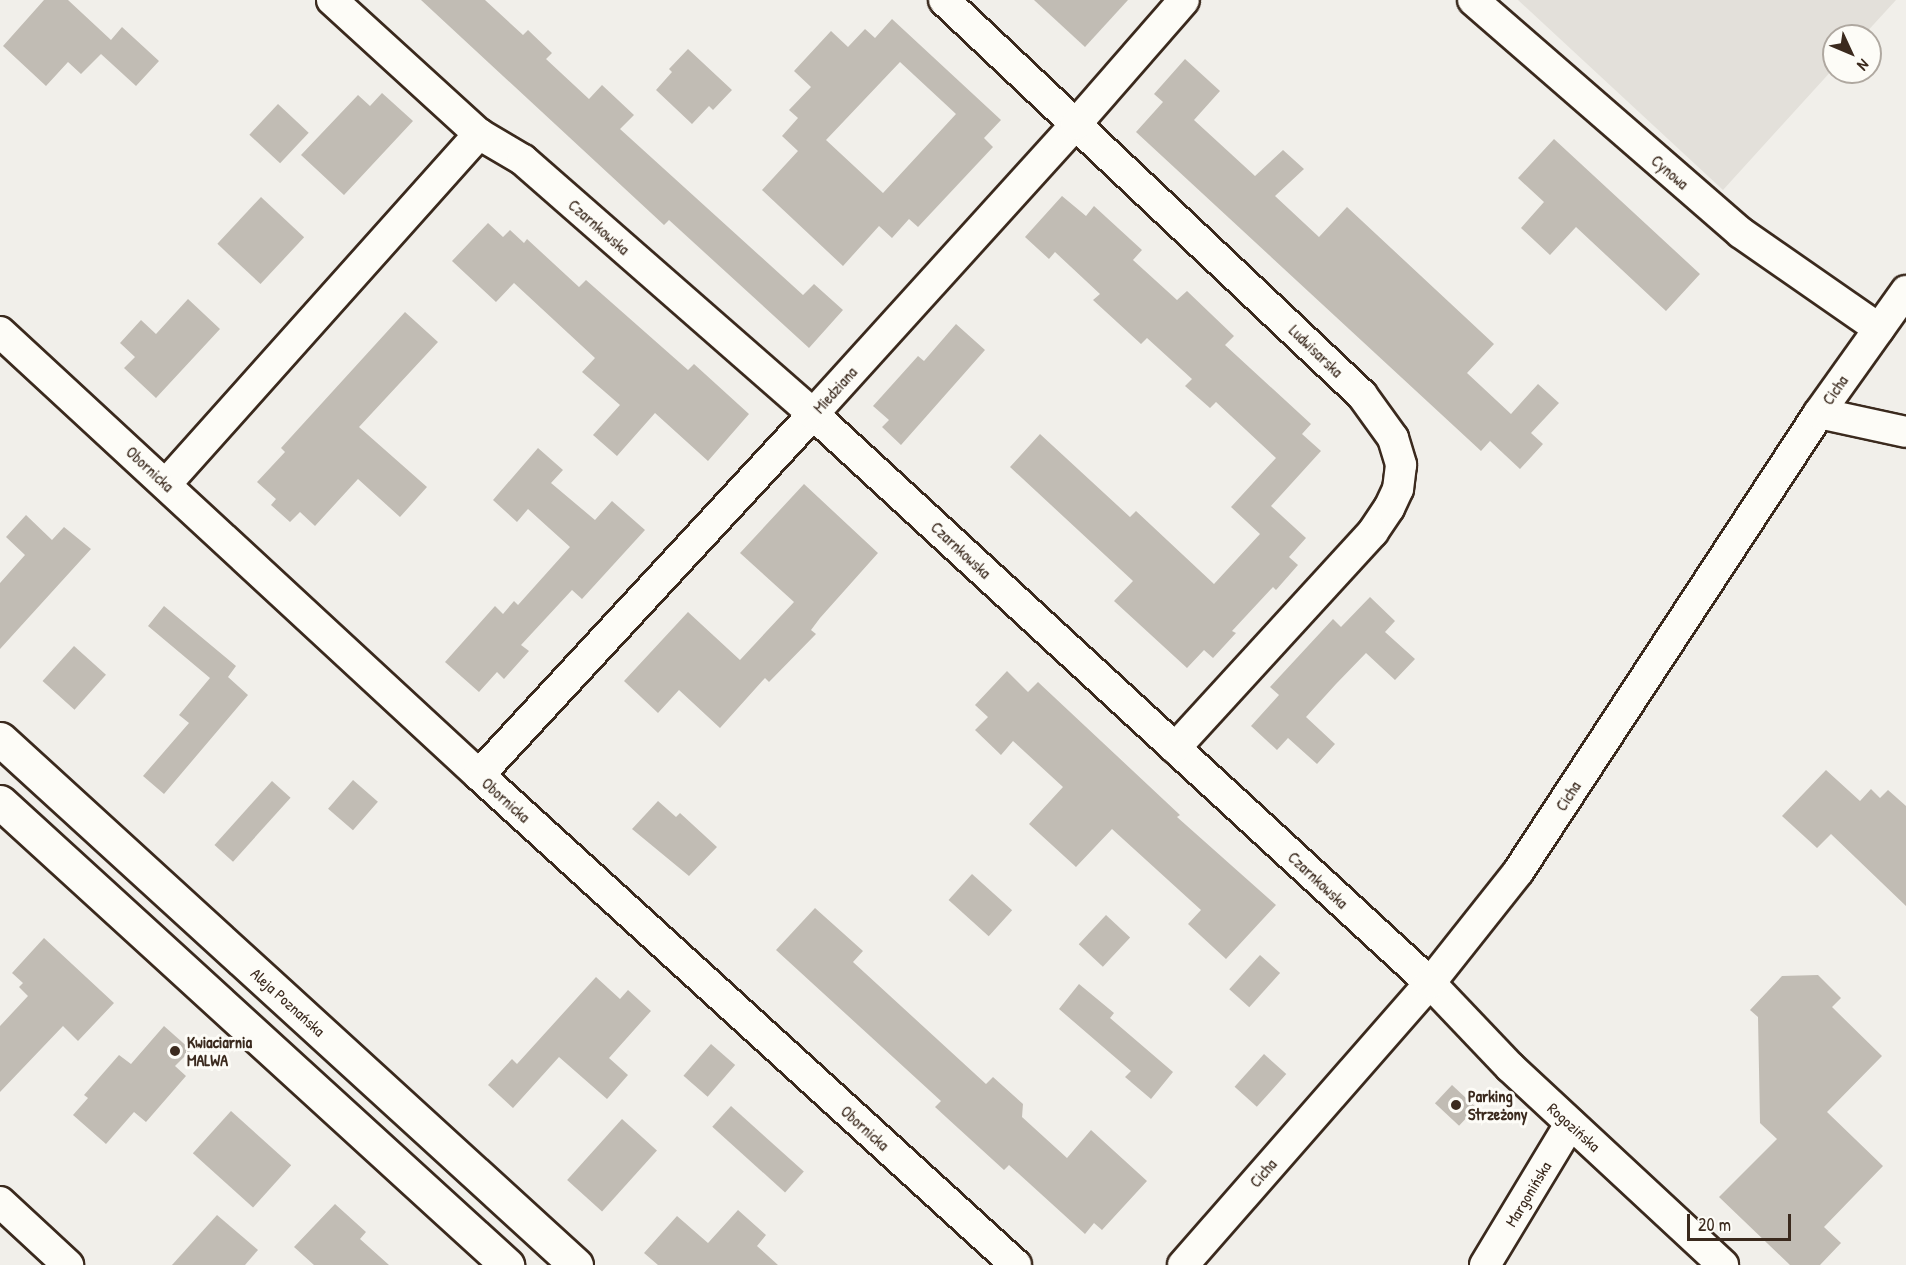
<!DOCTYPE html>
<html>
<head>
<meta charset="utf-8">
<style>
	body { margin:0 }
	#map { position:relative; width:1906px; height:1265px; overflow:hidden; background:#f1efea; font-family:"Patrick Hand",sans-serif }
	div>[style] { position:absolute }
	[style*='--x'] { left:calc(var(--x)*1px); top:calc(var(--y)*1px); width:calc(var(--w)*1px); rotate:calc(var(--a)*1deg) }
	.built>* { inset:0; background:#e3e0da }
	.building>* { inset:0; background:#c1bcb4; transform-origin:0 0 }
	.roads { filter:drop-shadow(2px 0 #3b2a1e) drop-shadow(-2px 0 #3b2a1e) drop-shadow(0 2px #3b2a1e) drop-shadow(0 -2px #3b2a1e) }
	.street>* { height:30px; margin:-15px; padding:0 15px; transform-origin:15px; border-radius:15px; background:#fdfcf7 }
	.secondary>* { height:33px; margin:-16.5px; padding:0 16.5px; transform-origin:16.5px; border-radius:16.5px; background:#fdfcf7 }
	.dots>* { width:16px; height:16px; translate:-50% -50%; box-sizing:border-box; border:3px solid #fdfcf7; border-radius:50% }
	span { translate:-50% -50%; white-space:nowrap; text-align:center; line-height:1.15; -webkit-text-stroke:6px #fdfcf7; paint-order:stroke }
	.street-label { font-size:16px; color:#3b2a1e }
	.poi-label { font-size:16px; color:#3b2a1e; font-weight:700 }
	.left { translate:0 -50%; text-align:left }
	.north { position:absolute; left:1822px; top:24px; width:60px; height:60px; box-sizing:border-box; background:#fdfcf7; border:2px solid #afa8a0; border-radius:50%; rotate:134deg; font-size:16px; font-weight:700; line-height:24px; text-align:center; color:#3b2a1e }
	.north::after { content:''; display:block; margin:auto; width:21px; height:27px; background:#3b2a1e; clip-path:polygon(50% 0,100% 100%,50% 72%,0 100%) }
	.scale { position:absolute; left:1687px; top:1214px; width:104px; height:27px; box-sizing:border-box; border:3px solid #3b2a1e; border-top:0; padding-left:8px; font-size:18px; line-height:21px; white-space:nowrap; color:#3b2a1e; -webkit-text-stroke:4px #fdfcf7; paint-order:stroke }
</style>
</head>
<body>
<div id="map">
	<div class="built">
		<i style="clip-path:polygon(1518px 0,1896px 0,1863px 36px,1834px 36px,1834px 68px,1723px 190px)"></i>
	</div>
	<div class="building">
		<i style="clip-path:polygon(44px 0,68px 0,111px 40px,122px 27px,159px 61px,136px 86px,101px 54px,81px 74px,68px 62px,46px 86px,3px 46px)"></i>
		<i style="clip-path:polygon(421px 0,485px 0,523px 35px,528px 30px,552px 53px,546px 59px,589px 99px,602px 85px,634px 115px,620px 129px,803px 295px,814px 284px,843px 310px,809px 348px,669px 220px,664px 225px)"></i>
		<i style="clip-path:polygon(1034px 0,1128px 0,1085px 47px)"></i>
		<i style="clip-path:polygon(evenodd,892px 19px,1001px 120px,984px 138px,993px 147px,918px 227px,909px 219px,892px 238px,879px 226px,843px 266px,762px 190px,798px 151px,782px 136px,798px 118px,789px 110px,811px 87px,794px 71px,831px 31px,848px 47px,865px 29px,875px 38px,892px 19px,900px 62px,956px 114px,883px 193px,826px 140px,900px 62px)"></i>
		<i style="clip-path:polygon(688px 49px,732px 90px,713px 110px,709px 106px,692px 124px,656px 90px,672px 72px,669px 69px)"></i>
		<i style="clip-path:polygon(1185px 59px,1220px 91px,1194px 120px,1255px 176px,1283px 150px,1304px 169px,1275px 196px,1319px 237px,1347px 207px,1494px 344px,1467px 373px,1511px 414px,1538px 384px,1559px 403px,1531px 433px,1543px 444px,1520px 469px,1490px 441px,1481px 451px,1136px 132px,1163px 102px,1154px 94px)"></i>
		<i style="clip-path:polygon(382px 93px,413px 121px,344px 195px,301px 155px,358px 95px,370px 106px)"></i>
		<i style="left:278px;top:104px;width:42px;height:42px;rotate:43deg"></i>
		<i style="clip-path:polygon(1554px 139px,1700px 274px,1666px 311px,1576px 227px,1550px 255px,1521px 228px,1544px 202px,1518px 178px)"></i>
		<i style="clip-path:polygon(1062px 196px,1086px 216px,1094px 206px,1142px 250px,1133px 260px,1177px 300px,1187px 291px,1234px 336px,1225px 345px,1311px 424px,1302px 434px,1321px 451px,1271px 506px,1306px 538px,1289px 557px,1298px 565px,1276px 590px,1273px 587px,1232px 631px,1236px 633px,1213px 658px,1204px 650px,1187px 668px,1114px 601px,1133px 581px,1010px 467px,1040px 434px,1130px 517px,1136px 511px,1214px 584px,1260px 534px,1231px 507px,1276px 458px,1216px 402px,1210px 408px,1185px 386px,1192px 379px,1147px 338px,1141px 344px,1093px 300px,1100px 294px,1055px 252px,1049px 259px,1025px 237px)"></i>
		<i style="left:261px;top:197px;width:59px;height:64px;rotate:43deg"></i>
		<i style="clip-path:polygon(488px 223px,503px 237px,510px 230px,524px 243px,527px 239px,579px 287px,586px 280px,688px 370px,694px 364px,749px 414px,708px 461px,655px 413px,617px 456px,593px 435px,620px 405px,582px 372px,595px 358px,514px 283px,496px 302px,452px 261px)"></i>
		<i style="clip-path:polygon(188px 299px,220px 329px,156px 398px,124px 368px,135px 357px,120px 343px,141px 320px,156px 334px)"></i>
		<i style="clip-path:polygon(405px 312px,438px 342px,359px 427px,427px 487px,400px 517px,358px 479px,315px 526px,300px 512px,290px 522px,271px 505px,276px 499px,257px 482px,285px 452px,281px 448px)"></i>
		<i style="clip-path:polygon(956px 324px,985px 350px,901px 445px,882px 427px,889px 420px,873px 406px,918px 356px,924px 361px)"></i>
		<i style="clip-path:polygon(538px 448px,563px 470px,551px 483px,595px 520px,612px 501px,645px 530px,582px 599px,572px 590px,521px 645px,529px 651px,504px 679px,497px 672px,479px 692px,445px 662px,495px 606px,503px 614px,514px 601px,518px 605px,570px 547px,528px 509px,517px 522px,493px 500px)"></i>
		<i style="clip-path:polygon(804px 484px,878px 553px,820px 618px,811px 630px,816px 634px,769px 682px,765px 678px,720px 728px,679px 690px,658px 713px,624px 681px,688px 612px,740px 660px,794px 602px,740px 553px)"></i>
		<i style="clip-path:polygon(26px 515px,52px 540px,64px 527px,91px 549px,0 649px,0 583px,25px 555px,6px 537px)"></i>
		<i style="clip-path:polygon(1370px 597px,1395px 621px,1385px 632px,1415px 659px,1395px 680px,1366px 653px,1336px 684px,1306px 717px,1335px 744px,1317px 764px,1288px 738px,1277px 750px,1251px 726px,1279px 695px,1270px 687px,1333px 619px,1341px 627px)"></i>
		<i style="clip-path:polygon(164px 606px,236px 666px,228px 677px,248px 695px,164px 794px,143px 776px,189px 723px,179px 715px,210px 678px,148px 626px)"></i>
		<i style="left:74px;top:646px;width:43px;height:47px;rotate:42deg"></i>
		<i style="clip-path:polygon(1007px 671px,1028px 692px,1038px 682px,1180px 815px,1177px 817px,1276px 905px,1226px 959px,1188px 924px,1201px 910px,1112px 829px,1076px 867px,1029px 824px,1063px 787px,1013px 741px,1001px 755px,975px 730px,988px 717px,975px 705px)"></i>
		<i style="clip-path:polygon(1826px 770px,1860px 801px,1871px 789px,1880px 798px,1888px 790px,1906px 806px,1906px 906px,1831px 834px,1817px 848px,1782px 816px)"></i>
		<i style="left:353px;top:780px;width:33px;height:38px;rotate:41deg"></i>
		<i style="left:272px;top:781px;width:25px;height:86px;rotate:42deg"></i>
		<i style="clip-path:polygon(658px 801px,676px 817px,680px 813px,717px 847px,689px 876px,632px 829px)"></i>
		<i style="left:972px;top:874px;width:54px;height:35px;rotate:42deg"></i>
		<i style="clip-path:polygon(815px 908px,863px 951px,853px 962px,986px 1084px,993px 1077px,1023px 1104px,1022px 1117px,1067px 1158px,1091px 1130px,1147px 1181px,1102px 1230px,1094px 1223px,1085px 1234px,1009px 1165px,1004px 1170px,935px 1107px,941px 1101px,776px 950px)"></i>
		<i style="left:1106px;top:915px;width:33px;height:40px;rotate:43deg"></i>
		<i style="clip-path:polygon(44px 938px,114px 1003px,78px 1041px,63px 1026px,0 1092px,0 1026px,28px 996px,19px 987px,23px 983px,12px 973px)"></i>
		<i style="left:1260px;top:955px;width:27px;height:46px;rotate:42deg"></i>
		<i style="clip-path:polygon(1818px 975px,1841px 998px,1832px 1007px,1882px 1056px,1827px 1112px,1883px 1166px,1824px 1227px,1841px 1243px,1820px 1265px,1790px 1265px,1719px 1197px,1777px 1139px,1760px 1123px,1758px 1017px,1750px 1010px,1782px 976px)"></i>
		<i style="clip-path:polygon(596px 977px,620px 999px,628px 990px,651px 1011px,609px 1058px,628px 1075px,607px 1099px,559px 1057px,513px 1108px,488px 1085px,512px 1059px,517px 1064px)"></i>
		<i style="clip-path:polygon(1079px 984px,1114px 1013px,1110px 1018px,1173px 1072px,1151px 1099px,1125px 1077px,1131px 1071px,1059px 1009px)"></i>
		<i style="clip-path:polygon(164px 1026px,191px 1050px,175px 1066px,186px 1076px,146px 1122px,134px 1112px,106px 1144px,73px 1115px,88px 1098px,84px 1095px,119px 1055px,131px 1064px)"></i>
		<i style="left:711px;top:1044px;width:32px;height:42px;rotate:41deg"></i>
		<i style="left:1264px;top:1054px;width:30px;height:44px;rotate:42deg"></i>
		<i style="left:1452px;top:1085px;width:33px;height:25px;rotate:43deg"></i>
		<i style="left:731px;top:1106px;width:98px;height:28px;rotate:42deg"></i>
		<i style="left:231px;top:1111px;width:81px;height:57px;rotate:42deg"></i>
		<i style="left:622px;top:1119px;width:47px;height:82px;rotate:42deg"></i>
		<i style="clip-path:polygon(335px 1204px,366px 1232px,360px 1239px,389px 1265px,314px 1265px,294px 1247px)"></i>
		<i style="clip-path:polygon(738px 1210px,766px 1235px,757px 1246px,778px 1265px,658px 1265px,644px 1253px,677px 1216px,708px 1243px)"></i>
		<i style="clip-path:polygon(217px 1215px,258px 1250px,245px 1265px,172px 1265px)"></i>
	</div>
	<div class="roads">
		<div class="street">
			<i style="--x:332;--y:0;--w:199;--a:42.4"></i>
			<i style="--x:479;--y:134;--w:51;--a:30.6"></i>
			<i style="--x:523;--y:160;--w:386;--a:41.2"></i>
			<i style="--x:813;--y:414;--w:839;--a:42.68"></i>
			<i style="--x:1430;--y:983;--w:116;--a:46.4"></i>
			<i style="--x:1510;--y:1067;--w:291;--a:42.9"></i>
			<i style="--x:944;--y:0;--w:575;--a:43.38"></i>
			<i style="--x:1362;--y:395;--w:53;--a:54.2"></i>
			<i style="--x:1393;--y:438;--w:28;--a:73"></i>
			<i style="--x:1401;--y:465;--w:24;--a:97"></i>
			<i style="--x:1398;--y:489;--w:21;--a:115"></i>
			<i style="--x:1389;--y:508;--w:29;--a:124"></i>
			<i style="--x:1373;--y:532;--w:293;--a:132.5"></i>
			<i style="--x:1473;--y:0;--w:355;--a:41"></i>
			<i style="--x:1741;--y:233;--w:168;--a:34.8"></i>
			<i style="--x:0;--y:332;--w:652;--a:42.76"></i>
			<i style="--x:479;--y:775;--w:727;--a:42.38"></i>
			<i style="--x:1819;--y:413;--w:89;--a:12.3"></i>
			<i style="--x:166;--y:484;--w:470;--a:-48.2"></i>
			<i style="--x:479;--y:775;--w:492;--a:-47.2"></i>
			<i style="--x:813;--y:414;--w:391;--a:-47.8"></i>
			<i style="--x:1076;--y:124;--w:164;--a:-48.9"></i>
			<i style="--x:0;--y:1202;--w:93;--a:42.8"></i>
			<i style="--x:1183;--y:1265;--w:375;--a:-48.8"></i>
			<i style="--x:1430;--y:983;--w:142;--a:-51.6"></i>
			<i style="--x:1518;--y:872;--w:549;--a:-56.74"></i>
			<i style="--x:1819;--y:413;--w:150;--a:-54.5"></i>
			<i style="--x:1485;--y:1265;--w:165;--a:-58.9"></i>
		</div>
		<div class="secondary">
			<i style="--x:0;--y:739;--w:780;--a:42.4"></i>
			<i style="--x:0;--y:802;--w:687;--a:42.4"></i>
		</div>
	</div>
	<div class="dots">
		<i style="left:175px;top:1051px;background:#3b2a1e"></i>
		<i style="left:1456px;top:1105px;background:#3b2a1e"></i>
	</div>
	<div class="street-label">
		<span style="left:1670px;top:172px;rotate:41deg">Cynowa</span>
		<span style="left:599px;top:227px;rotate:41deg">Czarnkowska</span>
		<span style="left:1316px;top:351px;rotate:44deg">Ludwisarska</span>
		<span style="left:835px;top:390px;rotate:-48deg">Miedziana</span>
		<span style="left:1835px;top:390px;rotate:-55deg">Cicha</span>
		<span style="left:150px;top:469px;rotate:43deg">Obornicka</span>
		<span style="left:961px;top:550px;rotate:43deg">Czarnkowska</span>
		<span style="left:1568px;top:796px;rotate:-57deg">Cicha</span>
		<span style="left:506px;top:800px;rotate:42deg">Obornicka</span>
		<span style="left:1318px;top:880px;rotate:43deg">Czarnkowska</span>
		<span style="left:288px;top:1002px;rotate:42deg">Aleja Poznańska</span>
		<span style="left:1574px;top:1127px;rotate:42deg">Rogozińska</span>
		<span style="left:865px;top:1128px;rotate:42deg">Obornicka</span>
		<span style="left:1263px;top:1173px;rotate:-49deg">Cicha</span>
		<span style="left:1528px;top:1194px;rotate:-59deg">Margonińska</span>
	</div>
	<div class="poi-label">
		<span class="left" style="left:187px;top:1051px">Kwiaciarnia<br>MALWA</span>
		<span class="left" style="left:1468px;top:1105px">Parking<br>Strzeżony</span>
	</div>
	<div class="north">N</div>
	<div class="scale">20 m</div>
</div>
</body>
</html>
